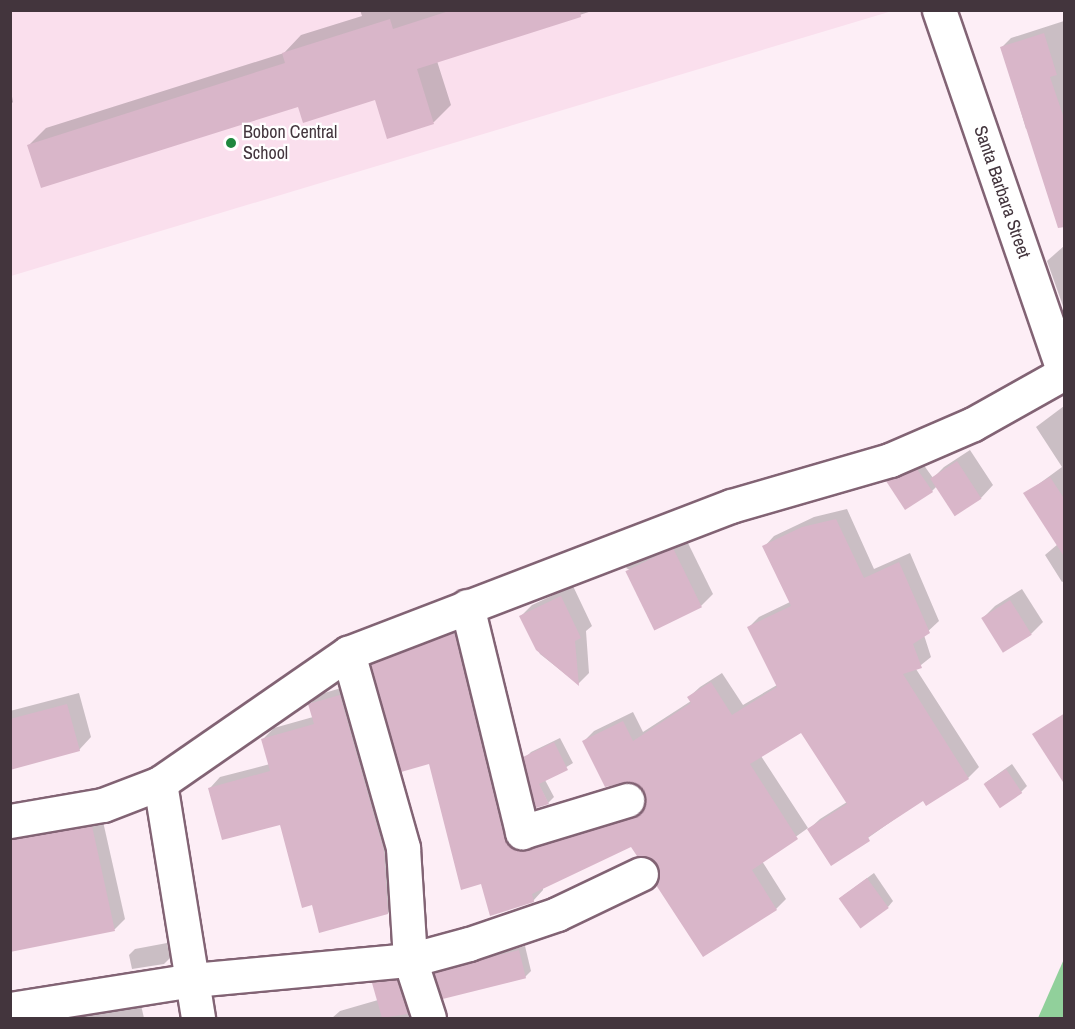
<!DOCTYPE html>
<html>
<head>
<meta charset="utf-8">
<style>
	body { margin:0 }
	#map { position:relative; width:1075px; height:1029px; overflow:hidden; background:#fdeef6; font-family:"Archivo Narrow",sans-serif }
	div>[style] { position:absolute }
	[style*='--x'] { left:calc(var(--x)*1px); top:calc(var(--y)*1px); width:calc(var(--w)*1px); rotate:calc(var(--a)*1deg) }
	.built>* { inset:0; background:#fadfed }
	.water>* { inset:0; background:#91d09b }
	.shadow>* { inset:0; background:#0003 }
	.building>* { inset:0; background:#d9b6c9; transform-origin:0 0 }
	.roads { filter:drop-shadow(2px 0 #826374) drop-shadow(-2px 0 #826374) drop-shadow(0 2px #826374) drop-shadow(0 -2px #826374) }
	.minor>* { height:33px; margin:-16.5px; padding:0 16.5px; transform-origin:16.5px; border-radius:16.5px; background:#fff }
	.dots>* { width:16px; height:16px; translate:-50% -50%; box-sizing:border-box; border:3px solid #fff; border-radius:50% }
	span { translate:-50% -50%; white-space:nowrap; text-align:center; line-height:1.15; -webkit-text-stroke:4.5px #fff; paint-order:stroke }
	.poi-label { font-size:18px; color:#43353d }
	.left { translate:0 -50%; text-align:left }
	.street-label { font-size:18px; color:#43353d }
	.frame { position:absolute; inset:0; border:12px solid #43353d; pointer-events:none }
</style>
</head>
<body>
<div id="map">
	<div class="built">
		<i style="clip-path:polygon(11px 11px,892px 11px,11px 276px)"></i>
	</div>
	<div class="water">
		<i style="clip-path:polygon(1064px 959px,1064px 1018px,1038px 1018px)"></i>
	</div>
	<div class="shadow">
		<i style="clip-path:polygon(360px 10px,595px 10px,437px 61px,451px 105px,434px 122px,388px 137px,376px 98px,299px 105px,29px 145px,46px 128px,284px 53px,301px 35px,362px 16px)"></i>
		<i style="clip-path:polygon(1064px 21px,1064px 172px,1029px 128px,1026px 129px,1002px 47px,1011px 38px)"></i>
		<i style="clip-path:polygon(10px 86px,13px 102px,10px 105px)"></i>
		<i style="clip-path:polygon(1064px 246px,1064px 309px,1047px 261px)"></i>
		<i style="clip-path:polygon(1064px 406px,1064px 581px,1062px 582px,1045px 555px,1058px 544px,1025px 494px,1062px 467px,1036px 427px)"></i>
		<i style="clip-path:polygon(970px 450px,993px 485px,981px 498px,937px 486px,932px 491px,888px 481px,894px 475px,923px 464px,933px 478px,944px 467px)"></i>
		<i style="clip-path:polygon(847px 509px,874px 569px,910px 553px,939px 621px,924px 635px,931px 657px,916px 669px,979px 767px,968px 778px,927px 804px,923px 799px,831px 864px,809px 829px,820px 819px,847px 802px,801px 731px,761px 756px,808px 828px,762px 861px,786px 899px,776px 909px,661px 876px,659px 865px,652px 857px,632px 845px,543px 887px,543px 890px,533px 901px,483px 882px,430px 762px,372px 665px,383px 654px,463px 624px,539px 840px,645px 808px,647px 795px,641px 786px,584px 741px,594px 731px,633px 712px,643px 732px,691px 701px,689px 697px,700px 687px,722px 673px,743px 705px,777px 685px,749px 627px,759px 617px,790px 602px,764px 547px,774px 536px,814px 517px)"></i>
		<i style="clip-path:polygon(685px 537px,713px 594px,701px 606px,626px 568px,638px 555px)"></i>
		<i style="clip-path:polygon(573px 586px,592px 626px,586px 631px,589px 673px,578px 684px,540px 654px,521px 616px,532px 605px)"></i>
		<i style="clip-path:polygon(1022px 589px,1043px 622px,1031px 634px,983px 618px,995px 606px)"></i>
		<i style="clip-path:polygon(351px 685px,399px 902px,388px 913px,313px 903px,281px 823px,210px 788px,220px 777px,270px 764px,263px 739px,274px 728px,313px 717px,310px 704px,321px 694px)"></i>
		<i style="clip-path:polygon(79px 693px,91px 737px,79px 750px,10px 768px,10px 711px)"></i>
		<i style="clip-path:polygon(560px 738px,573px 763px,545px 780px,554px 797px,548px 803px,525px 758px,531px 752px)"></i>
		<i style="clip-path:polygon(1012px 764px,1027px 786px,1021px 792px,985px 783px)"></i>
		<i style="clip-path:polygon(102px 817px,125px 919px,115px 929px,10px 950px,10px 830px)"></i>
		<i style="clip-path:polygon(874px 873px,893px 901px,888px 907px,840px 898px)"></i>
		<i style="clip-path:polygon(167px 943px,170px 958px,164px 964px,132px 969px,129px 955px,135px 949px)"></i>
		<i style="clip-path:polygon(525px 946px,531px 971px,525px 977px,436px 974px,442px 969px)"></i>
		<i style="clip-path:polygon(405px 973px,415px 1005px,408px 1012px,409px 1018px,332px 1018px,340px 1011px,378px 1000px,374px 983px,382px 975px)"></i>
		<i style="clip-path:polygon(140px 1001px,144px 1018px,31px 1018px)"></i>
	</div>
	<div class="building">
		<i style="clip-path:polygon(452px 10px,580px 10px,581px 17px,417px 69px,434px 124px,387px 139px,375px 100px,303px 123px,298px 107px,41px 188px,27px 145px,285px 63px,282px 53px,390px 19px,393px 29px)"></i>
		<i style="clip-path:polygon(1044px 33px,1057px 75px,1050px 77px,1065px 121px,1065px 227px,1058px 228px,1000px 47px)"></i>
		<i style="left:957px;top:461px;width:45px;height:32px;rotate:57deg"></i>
		<i style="clip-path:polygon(917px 469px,933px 492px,905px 510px,886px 481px)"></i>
		<i style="clip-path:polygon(1050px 477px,1065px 500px,1065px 558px,1023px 493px)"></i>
		<i style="clip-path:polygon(836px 519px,864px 578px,899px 562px,930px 633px,913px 644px,922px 668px,903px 674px,969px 779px,926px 806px,923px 801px,868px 837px,870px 841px,831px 866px,807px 829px,847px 804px,801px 733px,750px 764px,798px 839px,752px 870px,777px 910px,703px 957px,656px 885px,660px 876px,658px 865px,651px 858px,637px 856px,631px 847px,532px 894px,534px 902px,490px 916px,481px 884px,461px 890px,429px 764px,401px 772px,371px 664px,452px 633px,455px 635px,504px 836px,509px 846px,518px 850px,527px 850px,632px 818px,640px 813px,645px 805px,645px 795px,640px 787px,631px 782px,605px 787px,582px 741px,623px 721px,633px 741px,691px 703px,687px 697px,711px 682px,732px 715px,777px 687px,747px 627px,791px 606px,762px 546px,802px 527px)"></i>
		<i style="left:673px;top:548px;width:66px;height:53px;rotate:64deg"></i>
		<i style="clip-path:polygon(561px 596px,581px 638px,575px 641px,579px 686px,536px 650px,519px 616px)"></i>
		<i style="left:1010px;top:600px;width:41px;height:34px;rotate:58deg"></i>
		<i style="clip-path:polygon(340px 695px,384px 851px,388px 914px,319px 933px,312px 905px,302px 908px,280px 825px,222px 840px,208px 788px,270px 771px,261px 739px,314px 724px,308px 704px)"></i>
		<i style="clip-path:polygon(67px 704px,80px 751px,10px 770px,10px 719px)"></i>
		<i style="clip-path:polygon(1065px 713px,1065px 785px,1032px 734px)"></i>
		<i style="clip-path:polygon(554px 742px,568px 770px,539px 784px,549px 804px,536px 808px,523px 757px)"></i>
		<i style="left:1006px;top:769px;width:29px;height:27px;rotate:56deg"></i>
		<i style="clip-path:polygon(92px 826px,115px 931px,10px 952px,10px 839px)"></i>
		<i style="left:867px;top:878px;width:37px;height:35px;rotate:54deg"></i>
		<i style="left:519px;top:950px;width:29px;height:88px;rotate:76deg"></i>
		<i style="clip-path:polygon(397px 980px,408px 1014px,382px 1018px,372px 983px)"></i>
	</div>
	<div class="roads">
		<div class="minor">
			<i style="--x:939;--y:10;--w:384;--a:71"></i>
			<i style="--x:467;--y:606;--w:233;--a:76.3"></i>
			<i style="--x:522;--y:832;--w:110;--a:-16.9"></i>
			<i style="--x:348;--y:653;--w:203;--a:74.2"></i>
			<i style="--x:403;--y:848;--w:112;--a:86.4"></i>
			<i style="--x:410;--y:960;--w:61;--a:71.9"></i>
			<i style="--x:160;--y:783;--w:238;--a:80.8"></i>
			<i style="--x:10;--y:821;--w:94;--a:-9.8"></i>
			<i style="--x:103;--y:805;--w:61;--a:-21.1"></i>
			<i style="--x:160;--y:783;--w:229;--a:-34.7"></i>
			<i style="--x:348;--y:653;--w:410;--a:-21"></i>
			<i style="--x:731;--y:506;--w:166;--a:-16.1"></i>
			<i style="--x:890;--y:460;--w:90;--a:-23.4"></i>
			<i style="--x:973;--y:424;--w:104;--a:-29.3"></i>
			<i style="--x:10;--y:1009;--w:185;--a:-9"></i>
			<i style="--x:193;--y:980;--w:218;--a:-5.3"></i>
			<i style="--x:410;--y:960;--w:61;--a:-15.2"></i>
			<i style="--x:469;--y:944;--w:93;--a:-18.8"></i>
			<i style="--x:557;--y:914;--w:93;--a:-25.5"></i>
		</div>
	</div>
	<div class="dots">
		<i style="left:231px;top:143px;background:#1e873e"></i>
	</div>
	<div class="poi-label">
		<span class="left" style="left:243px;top:143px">Bobon Central<br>School</span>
	</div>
	<div class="street-label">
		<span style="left:1002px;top:192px;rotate:71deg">Santa Barbara Street</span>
	</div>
	<div class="frame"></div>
</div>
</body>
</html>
